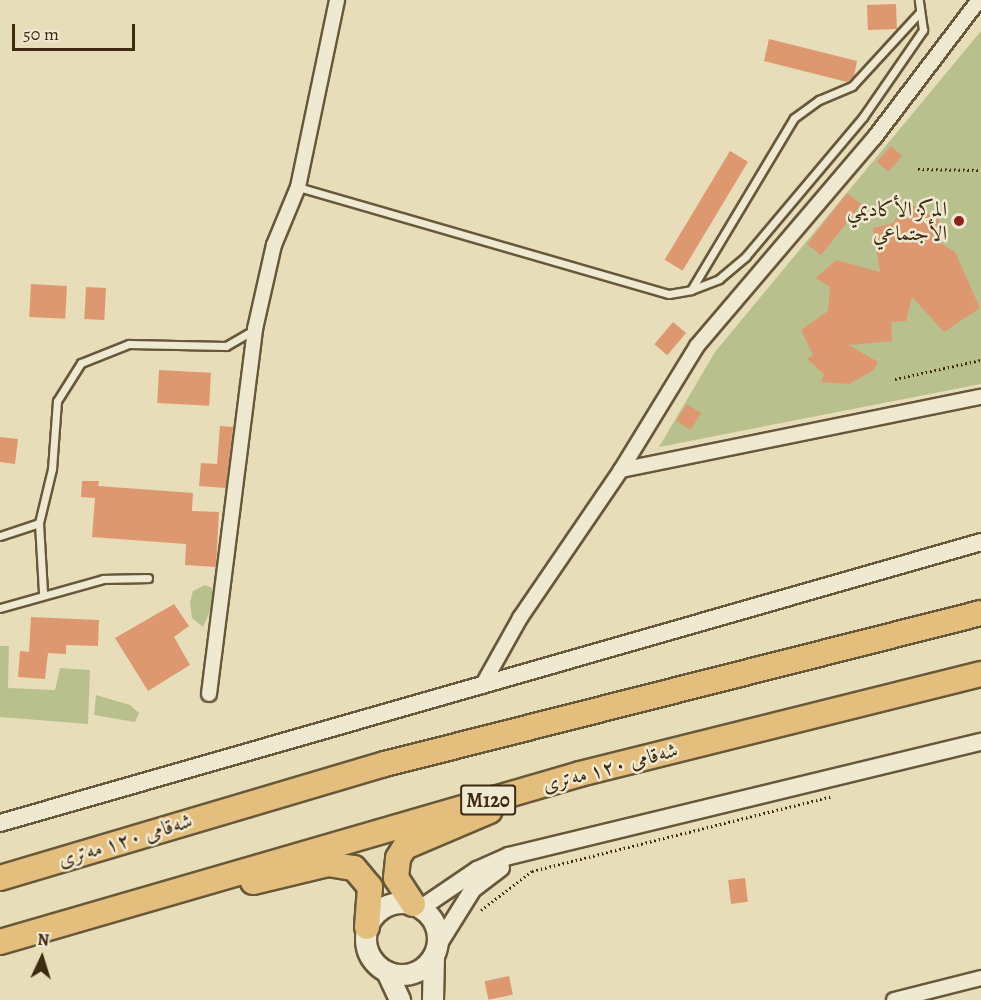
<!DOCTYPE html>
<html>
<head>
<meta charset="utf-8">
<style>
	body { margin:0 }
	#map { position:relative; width:981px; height:1000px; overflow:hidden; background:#e8ddb9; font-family:Alegreya,Amiri,serif }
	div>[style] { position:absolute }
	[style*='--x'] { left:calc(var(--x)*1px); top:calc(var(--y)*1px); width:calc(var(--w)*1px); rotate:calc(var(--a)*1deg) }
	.green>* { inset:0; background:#b8c08e }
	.building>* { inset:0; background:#de986f; transform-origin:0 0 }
	.path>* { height:3px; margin-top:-1.5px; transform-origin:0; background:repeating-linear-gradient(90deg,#3e2b10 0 1.5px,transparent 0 4.5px) }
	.roads { filter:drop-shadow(2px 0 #68583a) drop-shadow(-2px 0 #68583a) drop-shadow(0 2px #68583a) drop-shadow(0 -2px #68583a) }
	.service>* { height:7px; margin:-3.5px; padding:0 3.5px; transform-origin:3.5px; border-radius:3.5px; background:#f0e9d2 }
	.minor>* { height:14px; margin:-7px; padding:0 7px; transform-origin:7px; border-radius:7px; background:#f0e9d2 }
	.tertiary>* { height:16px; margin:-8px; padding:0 8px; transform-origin:8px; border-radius:8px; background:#f0e9d2 }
	.secondary>* { height:20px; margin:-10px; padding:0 10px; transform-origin:10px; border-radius:10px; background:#f0e9d2 }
	.secondary>.ring { margin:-10px; padding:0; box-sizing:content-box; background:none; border:20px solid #f0e9d2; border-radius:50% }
	.motorway>* { height:24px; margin:-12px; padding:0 12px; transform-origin:12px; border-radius:12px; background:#e4be7c }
	.dots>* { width:16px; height:16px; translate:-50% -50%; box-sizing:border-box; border:3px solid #f0e9d2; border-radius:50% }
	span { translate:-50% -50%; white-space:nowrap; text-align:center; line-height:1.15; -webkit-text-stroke:5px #f0e9d2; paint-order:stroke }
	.shield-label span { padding:2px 4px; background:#f0e9d2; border:2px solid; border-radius:4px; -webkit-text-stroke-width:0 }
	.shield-label { font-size:20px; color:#3e2b10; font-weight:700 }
	.poi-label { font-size:21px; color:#3e2b10 }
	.right { translate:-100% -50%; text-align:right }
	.street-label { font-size:21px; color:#3e2b10 }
	.north { position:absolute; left:12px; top:928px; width:60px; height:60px; -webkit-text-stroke:4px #f0e9d2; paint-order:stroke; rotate:4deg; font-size:16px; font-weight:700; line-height:24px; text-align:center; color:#3e2b10 }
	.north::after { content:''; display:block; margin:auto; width:21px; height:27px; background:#3e2b10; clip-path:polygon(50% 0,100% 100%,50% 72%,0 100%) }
	.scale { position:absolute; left:12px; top:24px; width:123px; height:27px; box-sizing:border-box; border:3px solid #3e2b10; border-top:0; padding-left:8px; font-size:18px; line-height:21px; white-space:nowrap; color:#3e2b10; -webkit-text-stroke:4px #f0e9d2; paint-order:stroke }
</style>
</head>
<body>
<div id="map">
	<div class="green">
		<i style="clip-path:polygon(981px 31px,981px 384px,659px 447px,715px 352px)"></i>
		<i style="clip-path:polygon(205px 585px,212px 588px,215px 600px,203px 627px,192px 618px,190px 602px,193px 591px)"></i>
		<i style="clip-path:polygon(0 646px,9px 646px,8px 688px,55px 690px,60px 668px,90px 670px,88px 724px,0 717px)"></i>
		<i style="clip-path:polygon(96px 695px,130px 705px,139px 713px,135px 722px,94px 715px)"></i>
	</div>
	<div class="building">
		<i style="left:896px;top:4px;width:25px;height:29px;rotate:88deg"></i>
		<i style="clip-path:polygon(769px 39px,857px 61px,854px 76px,847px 82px,764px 61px)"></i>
		<i style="left:891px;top:146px;width:15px;height:21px;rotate:42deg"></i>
		<i style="left:730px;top:151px;width:21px;height:127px;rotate:31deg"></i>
		<i style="left:847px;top:193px;width:18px;height:65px;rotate:38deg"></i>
		<i style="clip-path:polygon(907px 202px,940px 221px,932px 238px,955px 252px,980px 308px,944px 332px,912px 297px,906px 321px,891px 322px,892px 341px,849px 345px,878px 362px,874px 370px,849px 384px,821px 382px,824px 374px,807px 359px,813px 355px,801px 330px,828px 311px,830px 287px,816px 278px,836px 260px,880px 272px,873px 228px,893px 223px)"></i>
		<i style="left:31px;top:284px;width:36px;height:33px;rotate:3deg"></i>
		<i style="left:86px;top:287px;width:20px;height:32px;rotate:3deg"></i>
		<i style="left:673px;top:322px;width:17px;height:29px;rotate:40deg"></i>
		<i style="left:159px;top:370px;width:52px;height:33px;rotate:3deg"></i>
		<i style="left:687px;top:404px;width:17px;height:20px;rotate:33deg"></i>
		<i style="clip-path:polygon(220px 426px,233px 427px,226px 488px,199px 486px,201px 463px,217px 464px)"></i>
		<i style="clip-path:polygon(0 437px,18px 439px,15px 464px,0 462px)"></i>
		<i style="clip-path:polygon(82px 481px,99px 481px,98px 486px,193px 493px,192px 511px,219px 512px,216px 567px,185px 565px,186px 544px,92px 537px,95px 498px,81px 497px)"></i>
		<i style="clip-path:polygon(174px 604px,189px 626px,174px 637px,190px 665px,148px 691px,115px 638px)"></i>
		<i style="clip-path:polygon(31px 617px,99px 620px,98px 646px,66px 645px,66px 654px,48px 653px,45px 679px,18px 677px,20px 651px,29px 652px)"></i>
		<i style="left:745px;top:878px;width:24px;height:17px;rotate:83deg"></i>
		<i style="left:509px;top:976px;width:19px;height:25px;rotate:78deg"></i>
	</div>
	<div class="path">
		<i style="--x:918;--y:169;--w:63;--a:0.9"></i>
		<i style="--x:895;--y:379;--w:88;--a:-12.5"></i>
		<i style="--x:481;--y:910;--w:64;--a:-37.4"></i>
		<i style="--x:532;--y:871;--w:310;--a:-14"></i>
	</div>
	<div class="roads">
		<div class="service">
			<i style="--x:298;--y:187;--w:386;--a:16.1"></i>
			<i style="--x:669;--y:294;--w:22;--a:-10"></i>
			<i style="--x:691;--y:290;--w:30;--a:-21"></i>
			<i style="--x:719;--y:279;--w:35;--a:-40"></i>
			<i style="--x:746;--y:256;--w:182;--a:-49.9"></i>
			<i style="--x:863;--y:117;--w:106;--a:-55.4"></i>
			<i style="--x:923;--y:30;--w:30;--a:-98"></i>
			<i style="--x:691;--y:290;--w:200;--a:-59.1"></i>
			<i style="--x:794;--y:118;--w:31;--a:-36"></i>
			<i style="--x:819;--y:100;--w:36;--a:-23"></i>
			<i style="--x:852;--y:86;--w:100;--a:-47.4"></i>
			<i style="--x:39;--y:523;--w:70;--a:86.7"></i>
			<i style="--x:0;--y:536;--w:41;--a:-18.4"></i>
			<i style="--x:39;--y:523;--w:56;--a:-76.5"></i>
			<i style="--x:52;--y:469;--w:68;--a:-85.8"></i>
			<i style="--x:57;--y:401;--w:45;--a:-57.7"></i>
			<i style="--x:81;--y:363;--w:52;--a:-21.6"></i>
			<i style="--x:129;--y:344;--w:97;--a:1.2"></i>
			<i style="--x:226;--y:346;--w:34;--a:-30"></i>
			<i style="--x:0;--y:608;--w:107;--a:-15.7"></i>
			<i style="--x:103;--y:579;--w:45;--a:-1.3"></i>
		</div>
		<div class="minor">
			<i style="--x:621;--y:470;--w:367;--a:-11.5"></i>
			<i style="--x:482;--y:686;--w:78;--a:-60.8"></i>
			<i style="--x:520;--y:618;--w:179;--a:-55.7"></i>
			<i style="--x:621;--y:470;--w:145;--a:-58.5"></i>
			<i style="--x:697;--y:346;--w:275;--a:-49.6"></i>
			<i style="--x:875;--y:137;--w:172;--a:-52.8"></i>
			<i style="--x:209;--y:694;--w:368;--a:-82.8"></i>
			<i style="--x:255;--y:329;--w:86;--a:-77.3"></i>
			<i style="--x:274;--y:245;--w:63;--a:-67.5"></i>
			<i style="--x:298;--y:187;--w:191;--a:-78.2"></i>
			<i style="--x:894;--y:1000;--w:90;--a:-14.2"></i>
		</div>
		<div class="tertiary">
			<i style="--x:0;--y:823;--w:1020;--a:-15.98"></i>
			<i style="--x:421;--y:908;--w:68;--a:-34.2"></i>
			<i style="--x:477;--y:870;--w:35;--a:-24"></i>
			<i style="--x:509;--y:856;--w:486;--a:-13.6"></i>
			<i style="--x:438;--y:945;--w:66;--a:-58"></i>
			<i style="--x:473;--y:889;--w:35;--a:-37"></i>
		</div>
		<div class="secondary">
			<i class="ring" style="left:366px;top:903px;width:52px;height:52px"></i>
			<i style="--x:387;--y:972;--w:31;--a:65"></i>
			<i style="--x:433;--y:1000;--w:44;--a:-88.7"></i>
		</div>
		<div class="motorway">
			<i style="--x:0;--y:878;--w:402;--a:-16.5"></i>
			<i style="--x:385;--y:764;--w:615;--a:-14.22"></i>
			<i style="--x:253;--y:882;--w:77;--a:-13.5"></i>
			<i style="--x:328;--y:864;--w:26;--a:9"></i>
			<i style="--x:354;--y:868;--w:25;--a:50"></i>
			<i style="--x:370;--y:887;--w:40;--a:94.3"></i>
			<i style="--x:413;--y:904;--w:31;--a:-123"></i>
			<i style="--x:396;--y:878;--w:20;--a:-84"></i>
			<i style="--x:398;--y:858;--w:13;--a:-58"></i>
			<i style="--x:405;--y:847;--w:92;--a:-23"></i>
			<i style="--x:0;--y:942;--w:604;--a:-16.15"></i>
			<i style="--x:580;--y:774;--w:413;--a:-14"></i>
		</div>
	</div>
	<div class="dots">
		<i style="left:959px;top:221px;background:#8f2418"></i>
	</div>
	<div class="shield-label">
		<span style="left:488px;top:800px">M120</span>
	</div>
	<div class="poi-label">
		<span class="right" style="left:947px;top:221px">المركز الأكاديمي<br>الأجتماعي</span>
	</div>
	<div class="street-label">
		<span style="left:610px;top:767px;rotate:-15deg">شەقامی ١٢٠ مەتری</span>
		<span style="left:125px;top:840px;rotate:-17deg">شەقامی ١٢٠ مەتری</span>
	</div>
	<div class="north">N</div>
	<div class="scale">50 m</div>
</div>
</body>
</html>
